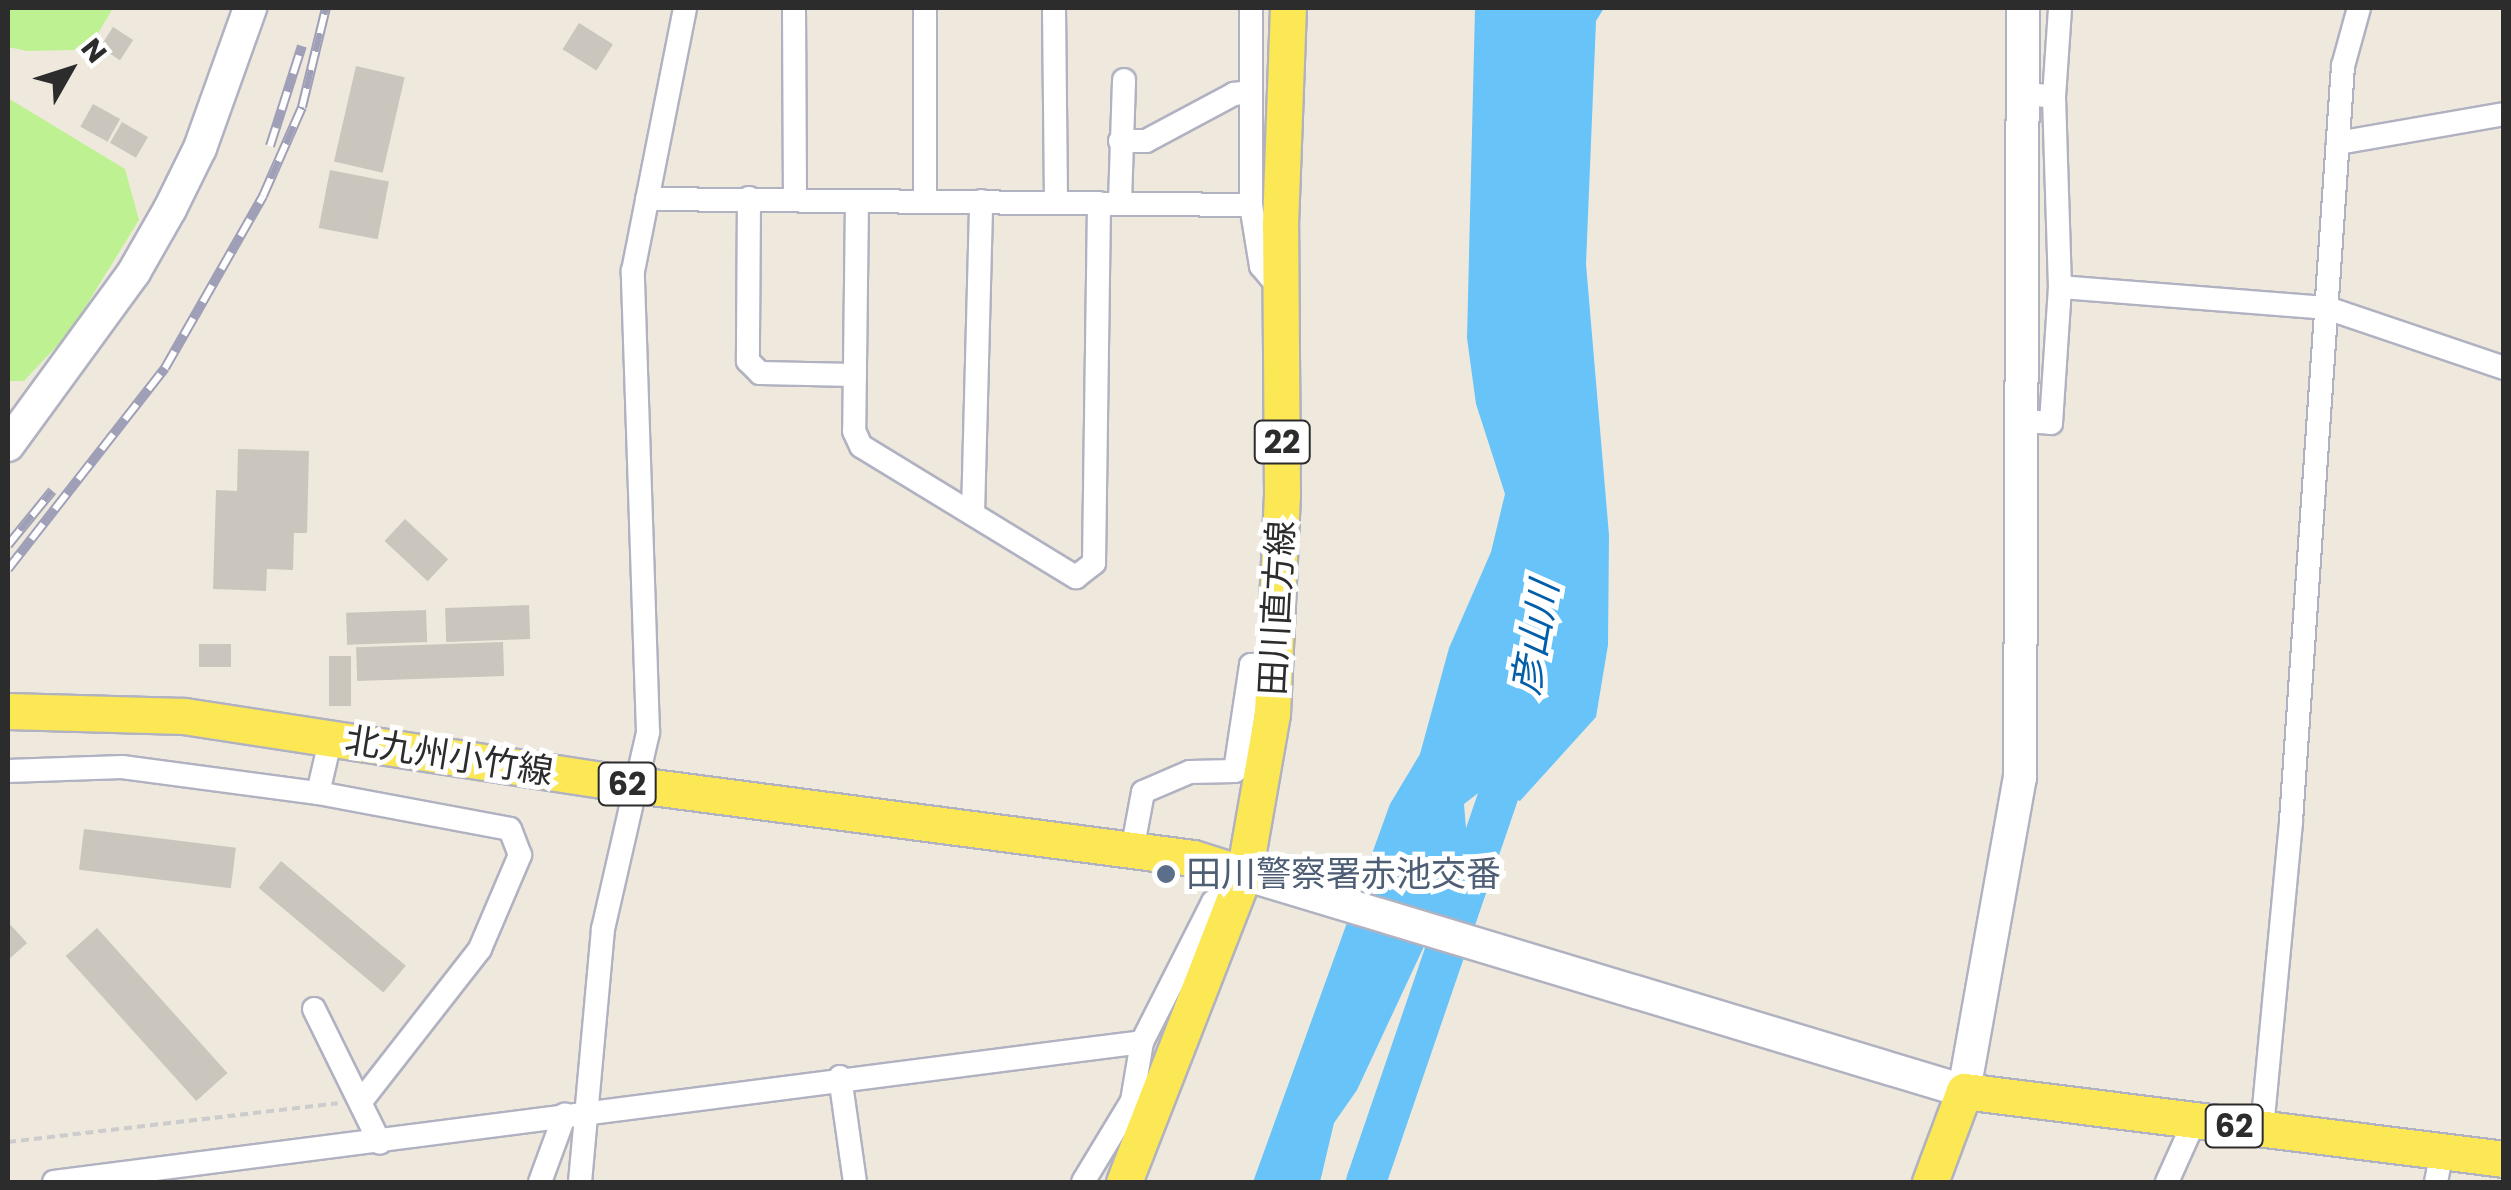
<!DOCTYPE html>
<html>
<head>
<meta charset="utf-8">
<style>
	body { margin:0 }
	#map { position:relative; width:2511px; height:1190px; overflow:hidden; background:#efe9dd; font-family:Poppins,"Noto Sans JP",sans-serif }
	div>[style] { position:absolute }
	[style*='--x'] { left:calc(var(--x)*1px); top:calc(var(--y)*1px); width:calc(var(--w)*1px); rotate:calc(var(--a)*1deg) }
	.pitch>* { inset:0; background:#bef191 }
	.water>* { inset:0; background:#68c3f8 }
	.river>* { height:40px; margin:-20px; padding:0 20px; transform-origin:20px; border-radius:20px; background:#68c3f8 }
	.building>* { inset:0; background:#cac6bd; transform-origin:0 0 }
	.path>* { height:4px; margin-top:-2px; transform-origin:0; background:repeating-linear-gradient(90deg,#ccc 0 8px,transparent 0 13px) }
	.roads { filter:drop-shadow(2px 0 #b1b2c1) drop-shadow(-2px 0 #b1b2c1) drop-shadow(0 2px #b1b2c1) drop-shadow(0 -2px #b1b2c1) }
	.street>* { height:22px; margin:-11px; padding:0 11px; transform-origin:11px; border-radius:11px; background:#fff }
	.secondary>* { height:32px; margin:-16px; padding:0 16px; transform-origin:16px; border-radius:16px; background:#fff }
	.primary>* { height:35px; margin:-17.5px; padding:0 17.5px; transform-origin:17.5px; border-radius:17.5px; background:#fce755 }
	.rail>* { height:10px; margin-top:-5px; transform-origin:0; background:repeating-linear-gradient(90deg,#fff 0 19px,#9fa0b8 0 38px); box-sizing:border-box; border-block:2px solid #9fa0b8 }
	.dots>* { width:28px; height:28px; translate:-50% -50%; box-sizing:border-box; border:5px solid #fff; border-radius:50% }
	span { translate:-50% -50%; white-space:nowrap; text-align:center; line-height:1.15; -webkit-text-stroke:10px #fff; paint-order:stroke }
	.shield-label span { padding:2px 8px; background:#fff; border:2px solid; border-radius:8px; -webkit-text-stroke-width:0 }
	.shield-label { font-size:32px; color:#2c2c2c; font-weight:700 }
	.street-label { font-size:35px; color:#2c2c2c }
	.service-label { font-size:35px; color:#4e5e75 }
	.left { translate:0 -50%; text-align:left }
	.water-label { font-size:38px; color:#025ea9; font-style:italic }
	.frame { position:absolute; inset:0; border:10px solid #2c2c2c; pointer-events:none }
	.north { position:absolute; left:20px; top:20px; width:100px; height:100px; -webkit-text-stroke:8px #fff; paint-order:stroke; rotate:51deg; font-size:28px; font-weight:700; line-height:40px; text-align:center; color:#2c2c2c }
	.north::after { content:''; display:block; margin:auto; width:35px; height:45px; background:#2c2c2c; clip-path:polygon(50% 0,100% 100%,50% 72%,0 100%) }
</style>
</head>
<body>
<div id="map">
	<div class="pitch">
		<i style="clip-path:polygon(8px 8px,113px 8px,97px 35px,75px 50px,27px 51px,8px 47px)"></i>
		<i style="clip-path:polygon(8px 98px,125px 169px,139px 220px,70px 332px,24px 381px,8px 381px)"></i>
	</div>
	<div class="water">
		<i style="clip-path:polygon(1475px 8px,1604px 8px,1596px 21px,1586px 264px,1609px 535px,1608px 645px,1596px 717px,1520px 801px,1486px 787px,1464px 804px,1468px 852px,1357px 1090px,1334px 1123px,1320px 1182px,1253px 1182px,1390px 804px,1420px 754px,1449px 648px,1491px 552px,1505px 494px,1476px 404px,1467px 338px)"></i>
	</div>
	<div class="river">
		<i style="--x:1366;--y:1182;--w:465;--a:-71.1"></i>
	</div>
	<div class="building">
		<i style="left:579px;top:23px;width:40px;height:31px;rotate:32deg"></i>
		<i style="left:113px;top:27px;width:24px;height:24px;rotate:33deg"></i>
		<i style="left:356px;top:66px;width:50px;height:98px;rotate:13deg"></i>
		<i style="left:93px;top:104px;width:31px;height:26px;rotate:29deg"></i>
		<i style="left:122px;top:122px;width:30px;height:24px;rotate:30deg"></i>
		<i style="left:330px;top:170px;width:60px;height:59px;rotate:11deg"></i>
		<i style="clip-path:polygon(238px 449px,309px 451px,307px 533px,294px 533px,293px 570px,267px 569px,266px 591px,213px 589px,216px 490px,237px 491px)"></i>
		<i style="left:405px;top:519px;width:59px;height:30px;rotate:43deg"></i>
		<i style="left:529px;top:605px;width:34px;height:84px;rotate:88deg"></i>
		<i style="left:426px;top:610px;width:32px;height:80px;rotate:88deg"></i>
		<i style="left:503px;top:642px;width:34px;height:147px;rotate:88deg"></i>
		<i style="left:199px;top:644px;width:32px;height:23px"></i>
		<i style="left:329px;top:656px;width:22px;height:50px"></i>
		<i style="left:84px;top:829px;width:153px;height:41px;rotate:7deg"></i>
		<i style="left:281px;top:861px;width:163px;height:35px;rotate:40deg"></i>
		<i style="clip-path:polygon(8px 922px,27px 943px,8px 960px)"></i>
		<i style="left:97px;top:928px;width:195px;height:42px;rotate:48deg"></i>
	</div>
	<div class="path">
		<i style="--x:8;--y:1142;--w:332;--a:-6.7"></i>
	</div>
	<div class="roads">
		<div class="street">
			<i style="--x:794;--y:8;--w:190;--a:89.7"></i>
			<i style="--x:925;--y:8;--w:192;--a:90"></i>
			<i style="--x:1054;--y:8;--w:192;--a:89.4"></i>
			<i style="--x:1251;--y:8;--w:197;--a:90"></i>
			<i style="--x:1251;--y:205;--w:62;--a:80.7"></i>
			<i style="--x:1261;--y:266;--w:30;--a:50"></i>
			<i style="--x:2018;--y:93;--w:36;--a:6"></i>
			<i style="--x:2054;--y:97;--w:190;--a:88.2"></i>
			<i style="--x:2060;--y:287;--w:268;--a:4.5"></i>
			<i style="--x:2327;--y:308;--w:187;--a:18.7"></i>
			<i style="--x:2054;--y:97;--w:89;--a:-86.1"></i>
			<i style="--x:1120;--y:141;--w:26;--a:0"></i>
			<i style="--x:1146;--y:141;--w:100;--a:-28.1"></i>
			<i style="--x:1234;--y:94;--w:17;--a:-7"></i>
			<i style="--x:2338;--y:143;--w:169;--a:-9.9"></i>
			<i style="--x:749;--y:198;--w:163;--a:90.4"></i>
			<i style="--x:748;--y:361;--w:17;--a:45"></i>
			<i style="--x:760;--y:373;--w:95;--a:1.2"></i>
			<i style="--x:647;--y:199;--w:604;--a:0.57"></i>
			<i style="--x:857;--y:201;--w:230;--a:90.7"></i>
			<i style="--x:854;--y:431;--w:17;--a:65"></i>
			<i style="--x:861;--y:446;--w:252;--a:31.4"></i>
			<i style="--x:1076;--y:577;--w:23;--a:-38"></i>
			<i style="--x:1094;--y:563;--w:360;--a:-89.2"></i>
			<i style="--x:1120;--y:202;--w:122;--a:-88.1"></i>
			<i style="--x:2024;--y:421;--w:27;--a:4"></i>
			<i style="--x:2051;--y:423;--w:136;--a:-86.2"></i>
			<i style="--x:973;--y:514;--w:313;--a:-88.5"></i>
			<i style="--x:8;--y:771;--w:114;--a:-2"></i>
			<i style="--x:122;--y:767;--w:198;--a:7.6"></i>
			<i style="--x:318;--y:793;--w:57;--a:-76.9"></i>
			<i style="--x:318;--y:793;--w:195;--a:10.6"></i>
			<i style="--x:510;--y:829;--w:28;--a:69"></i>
			<i style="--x:520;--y:855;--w:102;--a:113.1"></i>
			<i style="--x:480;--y:949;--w:190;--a:128"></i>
			<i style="--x:1132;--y:851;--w:60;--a:-79.4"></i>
			<i style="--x:1143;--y:792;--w:51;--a:-23.1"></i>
			<i style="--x:1190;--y:772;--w:45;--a:-1.3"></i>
			<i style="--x:1235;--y:771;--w:107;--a:-81.4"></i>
			<i style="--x:1251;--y:665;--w:24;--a:-2"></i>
			<i style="--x:314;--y:1009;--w:149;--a:63.8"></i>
			<i style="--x:840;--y:1077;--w:106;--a:81.9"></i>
			<i style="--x:2262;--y:1129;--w:309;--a:-84.6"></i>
			<i style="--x:2291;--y:821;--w:757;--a:-86.06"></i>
			<i style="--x:2343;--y:66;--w:60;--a:-74.6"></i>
			<i style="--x:54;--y:1182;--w:1097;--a:-7.33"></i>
			<i style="--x:540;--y:1182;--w:72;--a:-69.8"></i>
			<i style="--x:580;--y:1182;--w:254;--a:-84.8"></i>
			<i style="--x:603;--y:929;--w:202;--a:-77.1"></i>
			<i style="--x:648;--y:732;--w:461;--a:-91.9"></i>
			<i style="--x:633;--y:271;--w:268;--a:-78.8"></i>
			<i style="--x:1083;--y:1182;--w:95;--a:-58.8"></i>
			<i style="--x:1132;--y:1101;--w:60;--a:-80.4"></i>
			<i style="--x:1142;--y:1042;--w:157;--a:-63.1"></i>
			<i style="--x:1213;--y:902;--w:33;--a:-41"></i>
			<i style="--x:2167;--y:1182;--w:66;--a:-65.8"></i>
			<i style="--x:2436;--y:1182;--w:31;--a:-79"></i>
		</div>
		<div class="secondary">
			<i style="--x:8;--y:445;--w:214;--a:-53.9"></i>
			<i style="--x:134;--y:272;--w:73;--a:-60.3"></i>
			<i style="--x:170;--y:209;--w:68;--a:-63.8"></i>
			<i style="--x:200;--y:148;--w:149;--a:-70.3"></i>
			<i style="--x:1244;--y:874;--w:752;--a:16.77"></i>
			<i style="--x:1964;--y:1091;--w:318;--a:-79.9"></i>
			<i style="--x:2020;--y:778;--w:770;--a:-89.78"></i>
		</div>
		<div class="primary">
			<i style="--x:8;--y:711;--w:176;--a:1.6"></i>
			<i style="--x:184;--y:716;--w:458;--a:8.7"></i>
			<i style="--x:637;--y:785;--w:561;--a:7.48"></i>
			<i style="--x:1193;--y:858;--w:53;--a:17.4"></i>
			<i style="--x:1124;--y:1182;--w:331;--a:-68.7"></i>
			<i style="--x:1244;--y:874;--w:162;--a:-80.1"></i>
			<i style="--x:1272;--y:714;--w:219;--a:-87.4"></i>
			<i style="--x:1282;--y:495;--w:270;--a:-90.4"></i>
			<i style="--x:1280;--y:225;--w:217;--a:-87.9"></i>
			<i style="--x:1930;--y:1182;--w:97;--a:-69.5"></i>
			<i style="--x:1964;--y:1091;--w:544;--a:7.18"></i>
		</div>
	</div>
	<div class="rail">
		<i style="--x:270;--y:146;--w:105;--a:-72.3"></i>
		<i style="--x:8;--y:545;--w:70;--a:-50.8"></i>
		<i style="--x:8;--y:569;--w:255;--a:-52"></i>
		<i style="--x:165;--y:368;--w:198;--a:-60.3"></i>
		<i style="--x:263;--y:196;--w:97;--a:-66.3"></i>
		<i style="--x:302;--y:107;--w:102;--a:-76.4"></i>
	</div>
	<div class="dots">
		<i style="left:1166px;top:874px;background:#5c6f8a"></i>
	</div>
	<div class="shield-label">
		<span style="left:1282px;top:442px">22</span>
		<span style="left:627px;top:784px">62</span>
		<span style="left:2234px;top:1126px">62</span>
	</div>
	<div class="street-label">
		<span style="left:1277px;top:608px;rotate:-87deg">田川直方線</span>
		<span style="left:449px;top:756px;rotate:9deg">北九州小竹線</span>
	</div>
	<div class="service-label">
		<span class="left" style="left:1186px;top:874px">田川警察署赤池交番</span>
	</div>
	<div class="water-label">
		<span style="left:1535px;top:638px;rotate:-80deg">彦山川</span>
	</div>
	<div class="frame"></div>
	<div class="north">N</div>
</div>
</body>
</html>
